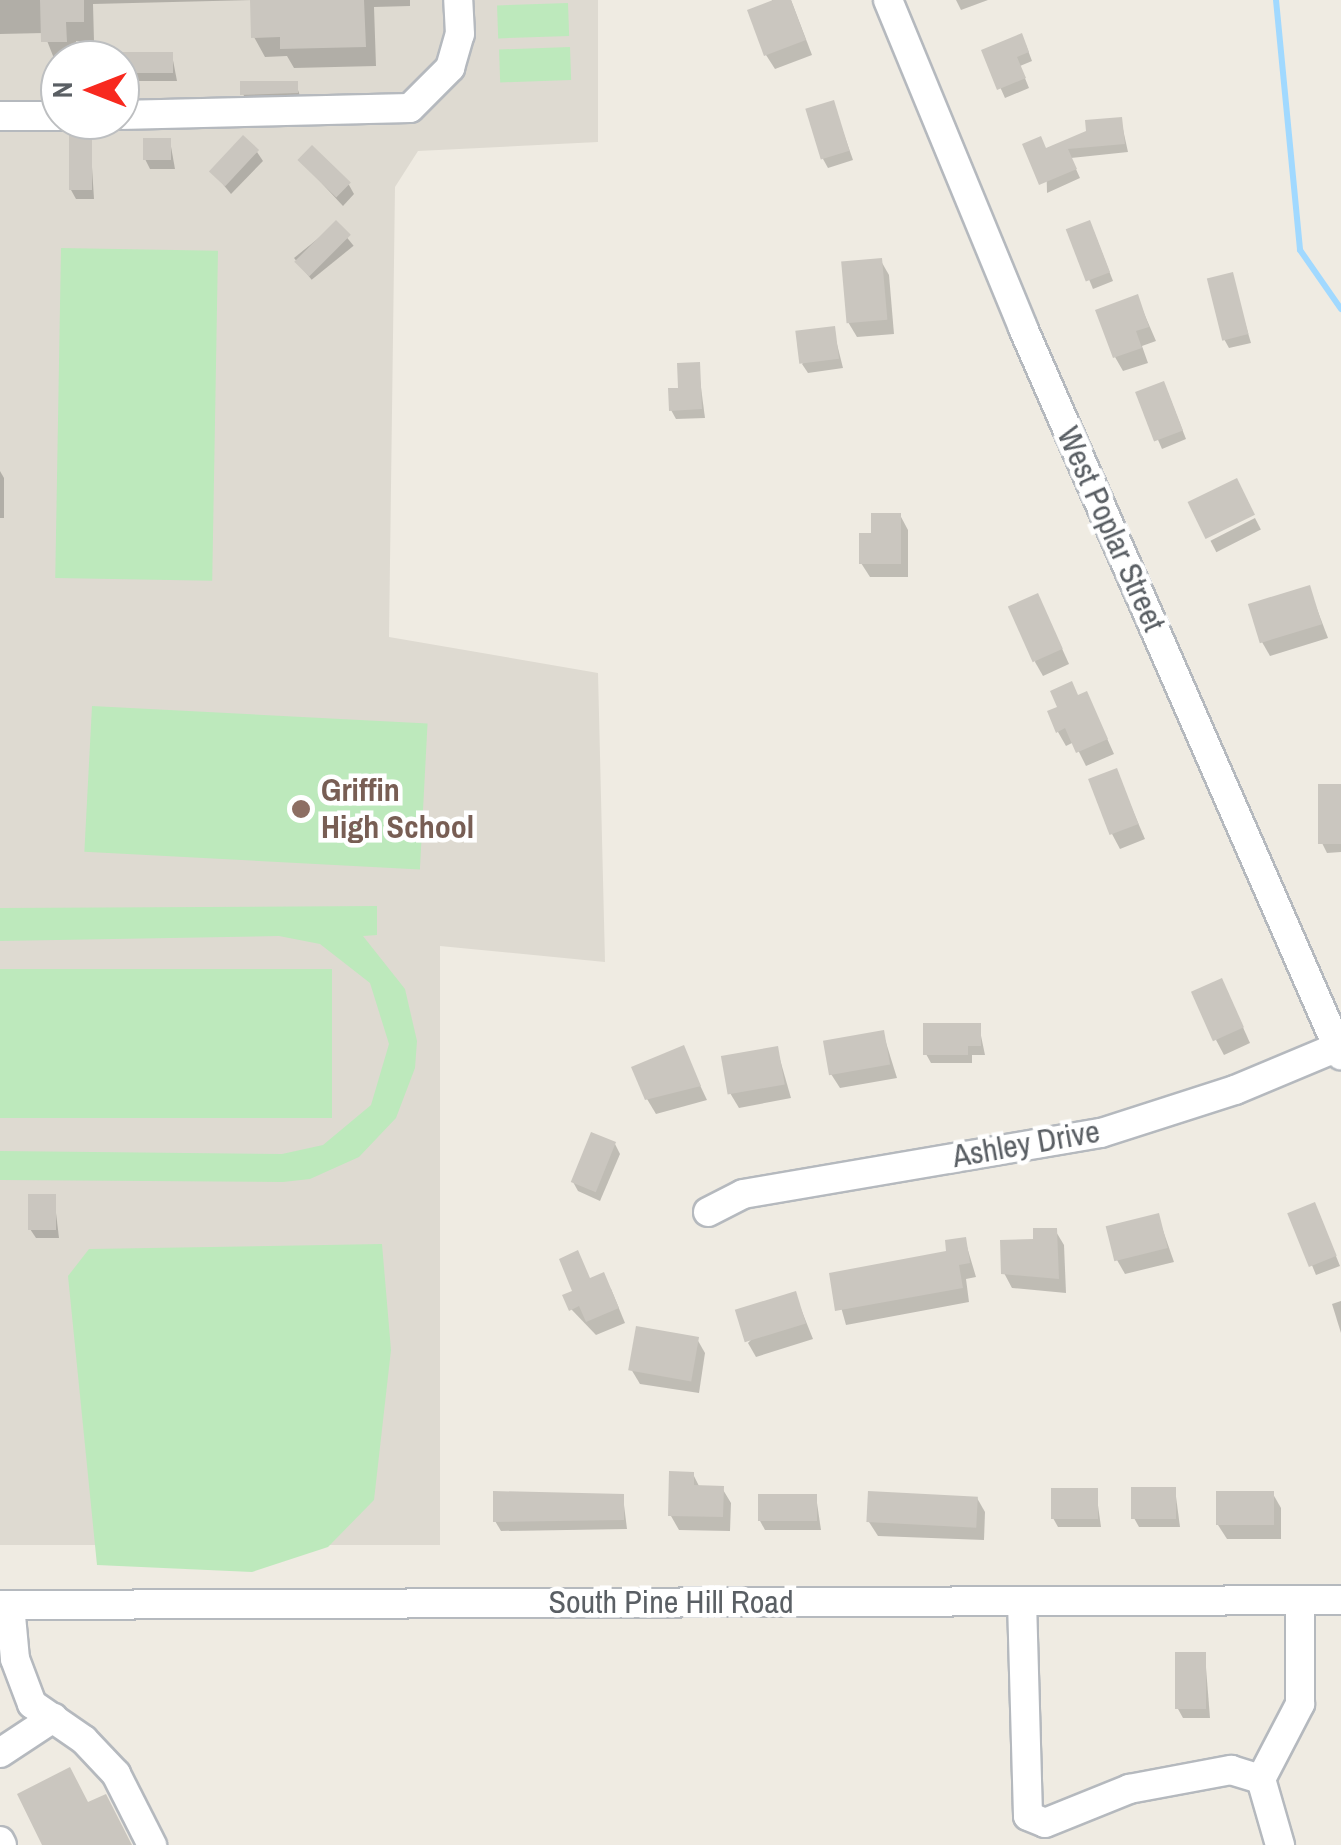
<!DOCTYPE html>
<html>
<head>
<meta charset="utf-8">
<style>
	body { margin:0 }
	#map { position:relative; width:1341px; height:1845px; overflow:hidden; background:#efebe2; font-family:"Archivo Narrow",sans-serif }
	div>[style] { position:absolute }
	[style*='--x'] { left:calc(var(--x)*1px); top:calc(var(--y)*1px); width:calc(var(--w)*1px); rotate:calc(var(--a)*1deg) }
	.education>* { inset:0; background:#dedad1 }
	.green>* { inset:0; background:#bde9bc; transform-origin:0 0 }
	.shadow>* { inset:0; background:#0003; transform-origin:0 0 }
	.stream>* { height:6px; margin:-3px; padding:0 3px; transform-origin:3px; border-radius:3px; background:#a1d9ff }
	.building>* { inset:0; background:#cac6bf; transform-origin:0 0 }
	.roads { filter:drop-shadow(2px 0 #b5b9be) drop-shadow(-2px 0 #b5b9be) drop-shadow(0 2px #b5b9be) drop-shadow(0 -2px #b5b9be) }
	.minor>* { height:28px; margin:-14px; padding:0 14px; transform-origin:14px; border-radius:14px; background:#fff }
	.dots>* { width:28px; height:28px; translate:-50% -50%; box-sizing:border-box; border:5px solid #fff; border-radius:50% }
	span { translate:-50% -50%; white-space:nowrap; text-align:center; line-height:1.15; -webkit-text-stroke:9px #fff; paint-order:stroke }
	.street-label { font-size:32px; color:#5a5f64 }
	.education-label { font-size:32px; color:#785e54; font-weight:700 }
	.left { translate:0 -50%; text-align:left }
	.north { position:absolute; left:40px; top:40px; width:100px; height:100px; box-sizing:border-box; background:#fff; border:2px solid #bdbfc1; border-radius:50%; rotate:270deg; font-size:28px; font-weight:700; line-height:40px; text-align:center; color:#5a5f64 }
	.north::after { content:''; display:block; margin:auto; width:35px; height:45px; background:#f8291f; clip-path:polygon(50% 0,100% 100%,50% 72%,0 100%) }
</style>
</head>
<body>
<div id="map">
	<div class="education">
		<i style="clip-path:polygon(evenodd,0 0,598px 0,598px 142px,418px 151px,395px 187px,389px 637px,598px 673px,605px 962px,440px 946px,440px 1545px,0 1545px,0 0,60px 60px,120px 60px,120px 120px,60px 120px,60px 60px)"></i>
	</div>
	<div class="green">
		<i style="left:568px;top:3px;width:33px;height:71px;rotate:88deg"></i>
		<i style="left:570px;top:47px;width:33px;height:71px;rotate:88deg"></i>
		<i style="left:61px;top:248px;width:157px;height:330px;rotate:1deg"></i>
		<i style="left:92px;top:706px;width:336px;height:146px;rotate:3deg"></i>
		<i style="clip-path:polygon(377px 906px,377px 935px,363px 936px,405px 989px,417px 1041px,415px 1068px,396px 1118px,359px 1157px,310px 1179px,283px 1182px,0 1180px,0 1151px,282px 1154px,323px 1145px,371px 1105px,389px 1044px,370px 983px,320px 944px,279px 936px,0 941px,0 908px)"></i>
		<i style="left:332px;top:969px;width:149px;height:332px;rotate:90deg"></i>
		<i style="clip-path:polygon(382px 1244px,391px 1350px,374px 1500px,328px 1547px,252px 1572px,97px 1565px,68px 1276px,89px 1249px)"></i>
	</div>
	<div class="shadow">
		<i style="clip-path:polygon(0 0,410px 0,410px 6px,374px 7px,376px 66px,294px 68px,287px 56px,265px 57px,254px 37px,253px 0,93px 4px,94px 41px,76px 41px,77px 60px,55px 61px,44px 33px,0 34px)"></i>
		<i style="clip-path:polygon(772px 0,791px 0,812px 55px,775px 69px,766px 55px)"></i>
		<i style="clip-path:polygon(988px 0,961px 10px,956px 0)"></i>
		<i style="clip-path:polygon(1026px 45px,1032px 61px,1020px 66px,1029px 88px,1005px 98px,984px 51px)"></i>
		<i style="clip-path:polygon(117px 55px,172px 55px,177px 81px,122px 81px)"></i>
		<i style="clip-path:polygon(296px 84px,302px 102px,248px 103px,243px 94px)"></i>
		<i style="clip-path:polygon(833px 103px,853px 160px,828px 168px,823px 159px)"></i>
		<i style="clip-path:polygon(1121px 120px,1128px 152px,1071px 158px,1080px 178px,1047px 193px,1046px 151px)"></i>
		<i style="clip-path:polygon(90px 136px,94px 199px,76px 199px,71px 190px)"></i>
		<i style="clip-path:polygon(170px 141px,175px 169px,150px 169px,145px 159px)"></i>
		<i style="clip-path:polygon(257px 152px,263px 161px,231px 194px,212px 171px)"></i>
		<i style="clip-path:polygon(301px 161px,349px 185px,354px 194px,343px 206px)"></i>
		<i style="left:336px;top:224px;width:28px;height:54px;rotate:51deg"></i>
		<i style="clip-path:polygon(1069px 231px,1094px 232px,1113px 281px,1093px 289px)"></i>
		<i style="clip-path:polygon(881px 261px,889px 275px,894px 334px,857px 337px,848px 322px)"></i>
		<i style="clip-path:polygon(1231px 275px,1251px 343px,1229px 348px,1224px 339px)"></i>
		<i style="clip-path:polygon(1137px 297px,1156px 341px,1142px 346px,1148px 363px,1123px 371px,1115px 357px)"></i>
		<i style="clip-path:polygon(833px 328px,843px 368px,808px 373px,802px 364px)"></i>
		<i style="clip-path:polygon(698px 365px,705px 418px,676px 419px,671px 410px)"></i>
		<i style="clip-path:polygon(1168px 393px,1186px 439px,1162px 449px,1138px 394px)"></i>
		<i style="clip-path:polygon(0 471px,4px 478px,4px 518px,0 518px)"></i>
		<i style="clip-path:polygon(900px 515px,908px 530px,908px 577px,870px 577px,861px 563px,873px 535px)"></i>
		<i style="left:1255px;top:518px;width:13px;height:50px;rotate:63deg"></i>
		<i style="clip-path:polygon(1309px 588px,1328px 638px,1270px 656px,1262px 642px)"></i>
		<i style="clip-path:polygon(1045px 611px,1069px 664px,1043px 676px,1035px 662px)"></i>
		<i style="clip-path:polygon(1079px 698px,1094px 709px,1114px 754px,1086px 766px,1074px 742px,1066px 746px,1058px 732px,1060px 708px)"></i>
		<i style="clip-path:polygon(1116px 771px,1145px 839px,1120px 849px,1112px 834px)"></i>
		<i style="clip-path:polygon(1341px 787px,1341px 852px,1327px 853px,1322px 843px)"></i>
		<i style="clip-path:polygon(1229px 996px,1250px 1043px,1224px 1055px,1216px 1040px)"></i>
		<i style="clip-path:polygon(979px 1026px,985px 1055px,972px 1055px,972px 1063px,931px 1063px,926px 1054px)"></i>
		<i style="clip-path:polygon(883px 1033px,897px 1078px,840px 1088px,831px 1074px)"></i>
		<i style="clip-path:polygon(683px 1049px,707px 1100px,656px 1114px,647px 1099px)"></i>
		<i style="clip-path:polygon(777px 1049px,791px 1098px,739px 1108px,730px 1093px)"></i>
		<i style="clip-path:polygon(615px 1144px,620px 1154px,600px 1201px,578px 1191px,573px 1182px)"></i>
		<i style="clip-path:polygon(54px 1196px,59px 1238px,36px 1238px,30px 1229px)"></i>
		<i style="clip-path:polygon(1319px 1214px,1340px 1266px,1316px 1275px,1291px 1215px)"></i>
		<i style="clip-path:polygon(1158px 1216px,1174px 1262px,1125px 1274px,1117px 1260px)"></i>
		<i style="clip-path:polygon(1055px 1230px,1064px 1245px,1066px 1293px,1012px 1288px,1004px 1273px)"></i>
		<i style="clip-path:polygon(965px 1240px,976px 1277px,966px 1279px,969px 1302px,846px 1325px,832px 1275px,949px 1253px)"></i>
		<i style="clip-path:polygon(591px 1280px,611px 1289px,625px 1323px,596px 1335px,571px 1309px,575px 1292px)"></i>
		<i style="clip-path:polygon(795px 1294px,813px 1339px,756px 1357px,748px 1343px)"></i>
		<i style="clip-path:polygon(1341px 1301px,1341px 1333px,1332px 1304px)"></i>
		<i style="clip-path:polygon(697px 1339px,705px 1353px,699px 1393px,640px 1384px,631px 1369px)"></i>
		<i style="clip-path:polygon(693px 1474px,700px 1488px,722px 1488px,731px 1503px,730px 1531px,679px 1530px,671px 1516px)"></i>
		<i style="clip-path:polygon(1175px 1489px,1180px 1527px,1139px 1527px,1134px 1518px)"></i>
		<i style="clip-path:polygon(1096px 1491px,1101px 1527px,1058px 1527px,1053px 1518px)"></i>
		<i style="clip-path:polygon(1273px 1494px,1281px 1508px,1281px 1539px,1227px 1539px,1218px 1525px)"></i>
		<i style="clip-path:polygon(816px 1496px,821px 1530px,765px 1530px,760px 1521px)"></i>
		<i style="clip-path:polygon(623px 1497px,627px 1529px,501px 1531px,495px 1521px)"></i>
		<i style="clip-path:polygon(977px 1498px,985px 1512px,984px 1540px,878px 1536px,869px 1522px)"></i>
		<i style="clip-path:polygon(1205px 1655px,1210px 1718px,1183px 1718px,1178px 1709px)"></i>
	</div>
	<div class="stream">
		<i style="--x:1276;--y:0;--w:251;--a:84.5"></i>
		<i style="--x:1300;--y:250;--w:72;--a:55.2"></i>
	</div>
	<div class="building">
		<i style="clip-path:polygon(40px 0,84px 0,84px 22px,66px 22px,67px 42px,41px 42px)"></i>
		<i style="clip-path:polygon(250px 0,364px 0,366px 47px,280px 49px,280px 37px,251px 38px)"></i>
		<i style="clip-path:polygon(773px 0,791px 0,806px 40px,764px 56px,747px 10px)"></i>
		<i style="clip-path:polygon(1022px 33px,1029px 52px,1017px 57px,1026px 78px,997px 90px,981px 50px)"></i>
		<i style="left:120px;top:52px;width:53px;height:21px"></i>
		<i style="clip-path:polygon(240px 81px,298px 81px,298px 93px,240px 95px)"></i>
		<i style="left:834px;top:100px;width:53px;height:30px;rotate:73deg"></i>
		<i style="clip-path:polygon(1122px 117px,1125px 144px,1068px 149px,1077px 169px,1039px 185px,1022px 144px,1041px 136px,1046px 148px,1086px 131px,1085px 120px)"></i>
		<i style="left:69px;top:133px;width:23px;height:57px"></i>
		<i style="left:243px;top:135px;width:22px;height:50px;rotate:43deg"></i>
		<i style="left:143px;top:138px;width:28px;height:22px"></i>
		<i style="left:312px;top:145px;width:54px;height:21px;rotate:44deg"></i>
		<i style="left:336px;top:220px;width:21px;height:59px;rotate:45deg"></i>
		<i style="left:1090px;top:220px;width:56px;height:26px;rotate:69deg"></i>
		<i style="left:882px;top:258px;width:62px;height:41px;rotate:85deg"></i>
		<i style="left:1233px;top:272px;width:64px;height:27px;rotate:76deg"></i>
		<i style="clip-path:polygon(1138px 294px,1149px 327px,1136px 331px,1142px 348px,1113px 358px,1095px 310px)"></i>
		<i style="left:835px;top:326px;width:33px;height:40px;rotate:83deg"></i>
		<i style="clip-path:polygon(700px 362px,702px 409px,669px 411px,668px 388px,678px 388px,677px 363px)"></i>
		<i style="left:1164px;top:381px;width:53px;height:31px;rotate:69deg"></i>
		<i style="left:1237px;top:478px;width:41px;height:55px;rotate:64deg"></i>
		<i style="clip-path:polygon(871px 513px,901px 513px,901px 564px,859px 564px,859px 533px,871px 533px)"></i>
		<i style="left:1310px;top:585px;width:41px;height:65px;rotate:73deg"></i>
		<i style="left:1038px;top:593px;width:61px;height:33px;rotate:66deg"></i>
		<i style="clip-path:polygon(1072px 681px,1078px 695px,1087px 691px,1108px 739px,1076px 753px,1065px 728px,1056px 733px,1047px 711px,1057px 707px,1050px 691px)"></i>
		<i style="left:1117px;top:768px;width:60px;height:31px;rotate:69deg"></i>
		<i style="left:1341px;top:784px;width:60px;height:23px;rotate:90deg"></i>
		<i style="left:1222px;top:978px;width:54px;height:34px;rotate:66deg"></i>
		<i style="clip-path:polygon(923px 1023px,981px 1023px,981px 1046px,968px 1046px,968px 1055px,923px 1055px)"></i>
		<i style="left:884px;top:1030px;width:35px;height:62px;rotate:80deg"></i>
		<i style="clip-path:polygon(684px 1045px,701px 1086px,645px 1100px,631px 1067px)"></i>
		<i style="left:778px;top:1046px;width:39px;height:58px;rotate:80deg"></i>
		<i style="left:591px;top:1132px;width:27px;height:54px;rotate:22deg"></i>
		<i style="left:28px;top:1194px;width:28px;height:36px"></i>
		<i style="left:1315px;top:1202px;width:58px;height:30px;rotate:68deg"></i>
		<i style="left:1159px;top:1213px;width:36px;height:55px;rotate:76deg"></i>
		<i style="clip-path:polygon(1033px 1228px,1057px 1228px,1059px 1279px,1001px 1274px,1000px 1240px,1033px 1239px)"></i>
		<i style="clip-path:polygon(966px 1237px,970px 1263px,959px 1265px,963px 1288px,835px 1311px,829px 1273px,946px 1251px,945px 1240px)"></i>
		<i style="clip-path:polygon(578px 1250px,590px 1278px,604px 1272px,619px 1308px,586px 1322px,579px 1306px,569px 1311px,562px 1295px,572px 1291px,559px 1259px)"></i>
		<i style="left:796px;top:1291px;width:34px;height:64px;rotate:73deg"></i>
		<i style="left:636px;top:1326px;width:64px;height:45px;rotate:10deg"></i>
		<i style="clip-path:polygon(669px 1471px,694px 1472px,694px 1485px,724px 1486px,723px 1517px,668px 1516px)"></i>
		<i style="left:1131px;top:1487px;width:45px;height:32px"></i>
		<i style="left:1051px;top:1488px;width:47px;height:31px"></i>
		<i style="clip-path:polygon(493px 1491px,624px 1494px,624px 1520px,493px 1522px)"></i>
		<i style="left:868px;top:1491px;width:110px;height:31px;rotate:3deg"></i>
		<i style="left:1216px;top:1491px;width:58px;height:34px"></i>
		<i style="left:758px;top:1494px;width:59px;height:27px"></i>
		<i style="left:1175px;top:1652px;width:31px;height:57px"></i>
		<i style="clip-path:polygon(70px 1767px,88px 1802px,106px 1794px,132px 1845px,42px 1845px,17px 1794px)"></i>
	</div>
	<div class="roads">
		<div class="minor">
			<i style="--x:888;--y:0;--w:355;--a:67.6"></i>
			<i style="--x:1023;--y:328;--w:794;--a:66.37"></i>
			<i style="--x:120;--y:115;--w:290;--a:-1.4"></i>
			<i style="--x:410;--y:108;--w:57;--a:-45"></i>
			<i style="--x:450;--y:68;--w:35;--a:-74"></i>
			<i style="--x:460;--y:34;--w:34;--a:-93"></i>
			<i style="--x:0;--y:116;--w:60;--a:0"></i>
			<i style="--x:708;--y:1212;--w:39;--a:-27"></i>
			<i style="--x:743;--y:1194;--w:363;--a:-9.7"></i>
			<i style="--x:1101;--y:1133;--w:141;--a:-17.8"></i>
			<i style="--x:1235;--y:1090;--w:112;--a:-22.7"></i>
			<i style="--x:1022;--y:1601;--w:215;--a:88.4"></i>
			<i style="--x:1028;--y:1816;--w:18;--a:22"></i>
			<i style="--x:1045;--y:1823;--w:91;--a:-22"></i>
			<i style="--x:1129;--y:1789;--w:104;--a:-10.6"></i>
			<i style="--x:1231;--y:1770;--w:31;--a:17"></i>
			<i style="--x:1261;--y:1779;--w:69;--a:73.9"></i>
			<i style="--x:0;--y:1605;--w:1341;--a:-0.21"></i>
			<i style="--x:10;--y:1605;--w:54;--a:84.7"></i>
			<i style="--x:15;--y:1659;--w:48;--a:69.3"></i>
			<i style="--x:32;--y:1704;--w:63;--a:34.7"></i>
			<i style="--x:84;--y:1740;--w:47;--a:46.7"></i>
			<i style="--x:116;--y:1774;--w:80;--a:63.1"></i>
			<i style="--x:0;--y:1753;--w:64;--a:-33.4"></i>
			<i style="--x:1261;--y:1779;--w:85;--a:-62.5"></i>
			<i style="--x:1300;--y:1704;--w:104;--a:-90"></i>
			<i style="--x:0;--y:1841;--w:4;--a:63"></i>
		</div>
	</div>
	<div class="dots">
		<i style="left:301px;top:809px;background:#8d6e63"></i>
	</div>
	<div class="street-label">
		<span style="left:1111px;top:529px;rotate:66deg">West Poplar Street</span>
		<span style="left:1026px;top:1144px;rotate:-10deg">Ashley Drive</span>
		<span style="left:671px;top:1602px">South Pine Hill Road</span>
	</div>
	<div class="education-label">
		<span class="left" style="left:321px;top:809px">Griffin<br>High School</span>
	</div>
	<div class="north">N</div>
</div>
</body>
</html>
